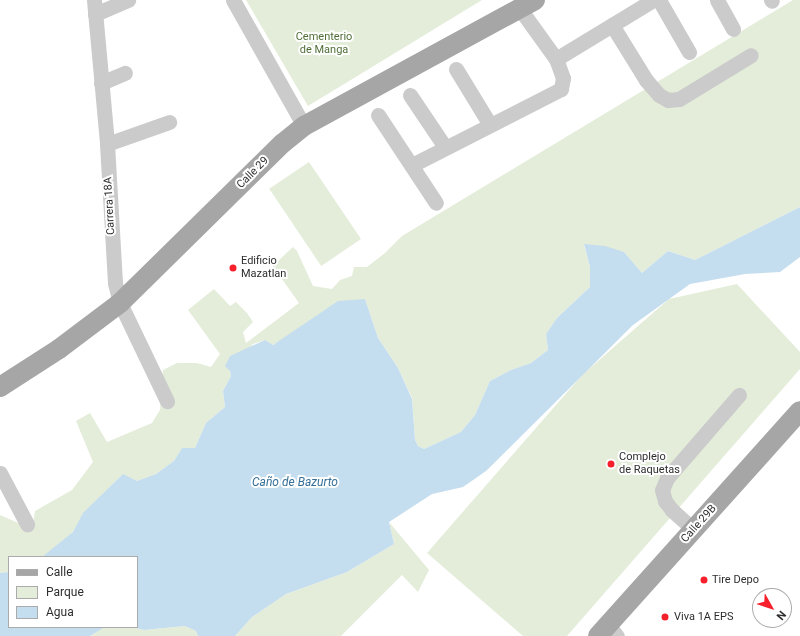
<!DOCTYPE html>
<html>
<head>
<meta charset="utf-8">
<style>
	body { margin:0 }
	#map { position:relative; width:800px; height:636px; overflow:hidden; background:#fff; font-family:Roboto,sans-serif }
	div>[style] { position:absolute }
	[style*='--x'] { left:calc(var(--x)*1px); top:calc(var(--y)*1px); width:calc(var(--w)*1px); rotate:calc(var(--a)*1deg) }
	.green>* { inset:0; background:#e4edda; transform-origin:0 0 }
	.water>* { inset:0; background:#c4ddef }
	.minor>* { height:15px; margin:-7.5px; padding:0 7.5px; transform-origin:7.5px; border-radius:7.5px; background:#cbcbcb }
	.major>* { height:20px; margin:-10px; padding:0 10px; transform-origin:10px; border-radius:10px; background:#a6a6a6 }
	.dots>* { width:11px; height:11px; translate:-50% -50%; box-sizing:border-box; border:2px solid #fff; border-radius:50% }
	span { translate:-50% -50%; white-space:nowrap; text-align:center; line-height:1.15; -webkit-text-stroke:4px #fff; paint-order:stroke }
	.park-label { font-size:11px; color:#506e37 }
	.street-label { font-size:11px; color:#2e2e2e }
	.poi-label { font-size:11px; color:#2e2e2e }
	.left { translate:0 -50%; text-align:left }
	.water-label { font-size:12px; color:#356f97; font-style:italic }
	.legend { position:absolute; left:8px; top:556px; width:130px; height:72px; box-sizing:border-box; background:#fff; border:1px solid #ababab; margin:0; padding:5px 7px; list-style:none; font-size:12px; color:#2e2e2e }
	.legend li { display:flex; align-items:center; gap:8px; height:20px }
	.legend b { width:20px; border:1px solid #ababab }
	.north { position:absolute; left:752px; top:588px; width:40px; height:40px; box-sizing:border-box; background:#fff; border:1px solid #ababab; border-radius:50%; rotate:129deg; font-size:11px; font-weight:700; line-height:16px; text-align:center; color:#2e2e2e }
	.north::after { content:''; display:block; margin:auto; width:14px; height:18px; background:#f5202b; clip-path:polygon(50% 0,100% 100%,50% 72%,0 100%) }
</style>
</head>
<body>
<div id="map">
	<div class="green">
		<i style="clip-path:polygon(246px 0,482px 0,308px 106px)"></i>
		<i style="clip-path:polygon(793px 0,800px 0,800px 207px,695px 260px,668px 251px,642px 273px,624px 252px,584px 245px,590px 267px,590px 287px,557px 318px,546px 334px,548px 350px,531px 363px,511px 370px,490px 381px,475px 415px,461px 432px,424px 449px,418px 446px,415px 440px,412px 398px,398px 368px,378px 338px,365px 299px,272px 345px,265px 340px,253px 344px,230px 371px,231px 376px,223px 391px,225px 407px,206px 423px,195px 448px,182px 448px,174px 461px,156px 474px,137px 481px,122px 475px,84px 513px,73px 532px,56px 548px,42px 557px,9px 557px,9px 572px,0 573px,0 515px,32px 529px,35px 511px,72px 490px,93px 462px,76px 421px,90px 413px,107px 442px,152px 423px,160px 410px,163px 370px,177px 363px,197px 363px,211px 367px,220px 354px,188px 310px,214px 289px,230px 306px,236px 302px,247px 313px,253px 322px,243px 332px,246px 343px,299px 303px,267px 258px,278px 261px,293px 247px,297px 251px,313px 286px,332px 289px,340px 280px,352px 276px,354px 267px,367px 267px,385px 253px,402px 236px)"></i>
		<i style="left:309px;top:162px;width:93px;height:48px;rotate:56deg"></i>
		<i style="clip-path:polygon(737px 284px,800px 352px,800px 369px,567px 636px,523px 636px,427px 553px,583px 374px,669px 299px)"></i>
		<i style="clip-path:polygon(389px 522px,429px 570px,418px 592px,402px 575px,341px 636px,235px 636px,252px 617px,286px 594px,347px 572px,394px 544px)"></i>
		<i style="clip-path:polygon(185px 626px,196px 631px,198px 636px,90px 636px,105px 627px,132px 627px,144px 630px)"></i>
	</div>
	<div class="water">
		<i style="clip-path:polygon(800px 207px,800px 257px,780px 272px,745px 274px,690px 284px,633px 325px,486px 471px,463px 487px,432px 494px,389px 522px,394px 544px,347px 572px,286px 594px,252px 617px,235px 636px,198px 636px,196px 631px,185px 626px,144px 630px,132px 627px,137px 627px,137px 557px,42px 557px,73px 532px,83px 513px,123px 474px,137px 481px,156px 474px,174px 461px,182px 448px,195px 448px,206px 423px,225px 407px,223px 391px,231px 376px,230px 371px,225px 366px,230px 356px,265px 340px,273px 345px,338px 301px,365px 299px,378px 338px,398px 368px,412px 399px,415px 440px,418px 446px,424px 449px,461px 432px,475px 415px,490px 381px,511px 370px,531px 363px,548px 350px,546px 334px,557px 318px,590px 287px,590px 267px,584px 244px,605px 246px,624px 252px,642px 273px,668px 251px,695px 260px)"></i>
		<i style="clip-path:polygon(9px 572px,9px 627px,105px 627px,90px 636px,0 636px,0 573px)"></i>
	</div>
	<div class="minor">
		<i style="--x:94;--y:0;--w:145;--a:84.8"></i>
		<i style="--x:107;--y:144;--w:139;--a:86.7"></i>
		<i style="--x:115;--y:283;--w:21;--a:76"></i>
		<i style="--x:120;--y:303;--w:109;--a:64.4"></i>
		<i style="--x:233;--y:0;--w:145;--a:60.6"></i>
		<i style="--x:659;--y:0;--w:60;--a:60"></i>
		<i style="--x:717;--y:0;--w:33;--a:61"></i>
		<i style="--x:771;--y:0;--w:1;--a:45"></i>
		<i style="--x:520;--y:9;--w:62;--a:54.2"></i>
		<i style="--x:556;--y:59;--w:114;--a:-31.3"></i>
		<i style="--x:95;--y:14;--w:36;--a:-23"></i>
		<i style="--x:612;--y:25;--w:65;--a:58.3"></i>
		<i style="--x:646;--y:80;--w:20;--a:49"></i>
		<i style="--x:659;--y:95;--w:10;--a:29"></i>
		<i style="--x:668;--y:100;--w:11;--a:-5"></i>
		<i style="--x:679;--y:99;--w:84;--a:-31.4"></i>
		<i style="--x:456;--y:69;--w:63;--a:58.6"></i>
		<i style="--x:101;--y:83;--w:26;--a:-23"></i>
		<i style="--x:410;--y:95;--w:63;--a:56.1"></i>
		<i style="--x:378;--y:115;--w:105;--a:56.6"></i>
		<i style="--x:107;--y:144;--w:66;--a:-19.5"></i>
		<i style="--x:412;--y:165;--w:167;--a:-27"></i>
		<i style="--x:561;--y:89;--w:11;--a:-80"></i>
		<i style="--x:563;--y:78;--w:20;--a:-110"></i>
		<i style="--x:0;--y:473;--w:58;--a:62.1"></i>
		<i style="--x:694;--y:530;--w:30;--a:-138"></i>
		<i style="--x:672;--y:510;--w:11;--a:-128"></i>
		<i style="--x:665;--y:501;--w:11;--a:-105"></i>
		<i style="--x:662;--y:490;--w:13;--a:-67"></i>
		<i style="--x:667;--y:478;--w:110;--a:-49.1"></i>
		<i style="--x:608;--y:625;--w:14;--a:51"></i>
	</div>
	<div class="major">
		<i style="--x:0;--y:387;--w:70;--a:-32.8"></i>
		<i style="--x:59;--y:349;--w:76;--a:-37"></i>
		<i style="--x:120;--y:303;--w:228;--a:-44.5"></i>
		<i style="--x:283;--y:143;--w:27;--a:-39"></i>
		<i style="--x:304;--y:126;--w:263;--a:-28.6"></i>
		<i style="--x:598;--y:636;--w:302;--a:-48.1"></i>
	</div>
	<div class="dots">
		<i style="left:233px;top:268px;background:#f5202b"></i>
		<i style="left:611px;top:464px;background:#f5202b"></i>
		<i style="left:704px;top:580px;background:#f5202b"></i>
		<i style="left:665px;top:617px;background:#f5202b"></i>
	</div>
	<div class="park-label">
		<span style="left:324px;top:44px">Cementerio<br>de Manga</span>
	</div>
	<div class="street-label">
		<span style="left:253px;top:173px;rotate:-45deg">Calle 29</span>
		<span style="left:110px;top:206px;rotate:-93deg">Carrera 18A</span>
		<span style="left:699px;top:524px;rotate:-48deg">Calle 29B</span>
	</div>
	<div class="poi-label">
		<span class="left" style="left:241px;top:268px">Edificio<br>Mazatlan</span>
		<span class="left" style="left:619px;top:464px">Complejo<br>de Raquetas</span>
		<span class="left" style="left:712px;top:580px">Tire Depo</span>
		<span class="left" style="left:674px;top:617px">Viva 1A EPS</span>
	</div>
	<div class="water-label">
		<span style="left:295px;top:483px">Caño de Bazurto</span>
	</div>
	<ul class="legend">
	<li><b style="height:5px;background:#a6a6a6"></b>Calle</li>
	<li><b style="height:11px;background:#e4edda"></b>Parque</li>
	<li><b style="height:11px;background:#c4ddef"></b>Agua</li>
	</ul>
	<div class="north">N</div>
</div>
</body>
</html>
